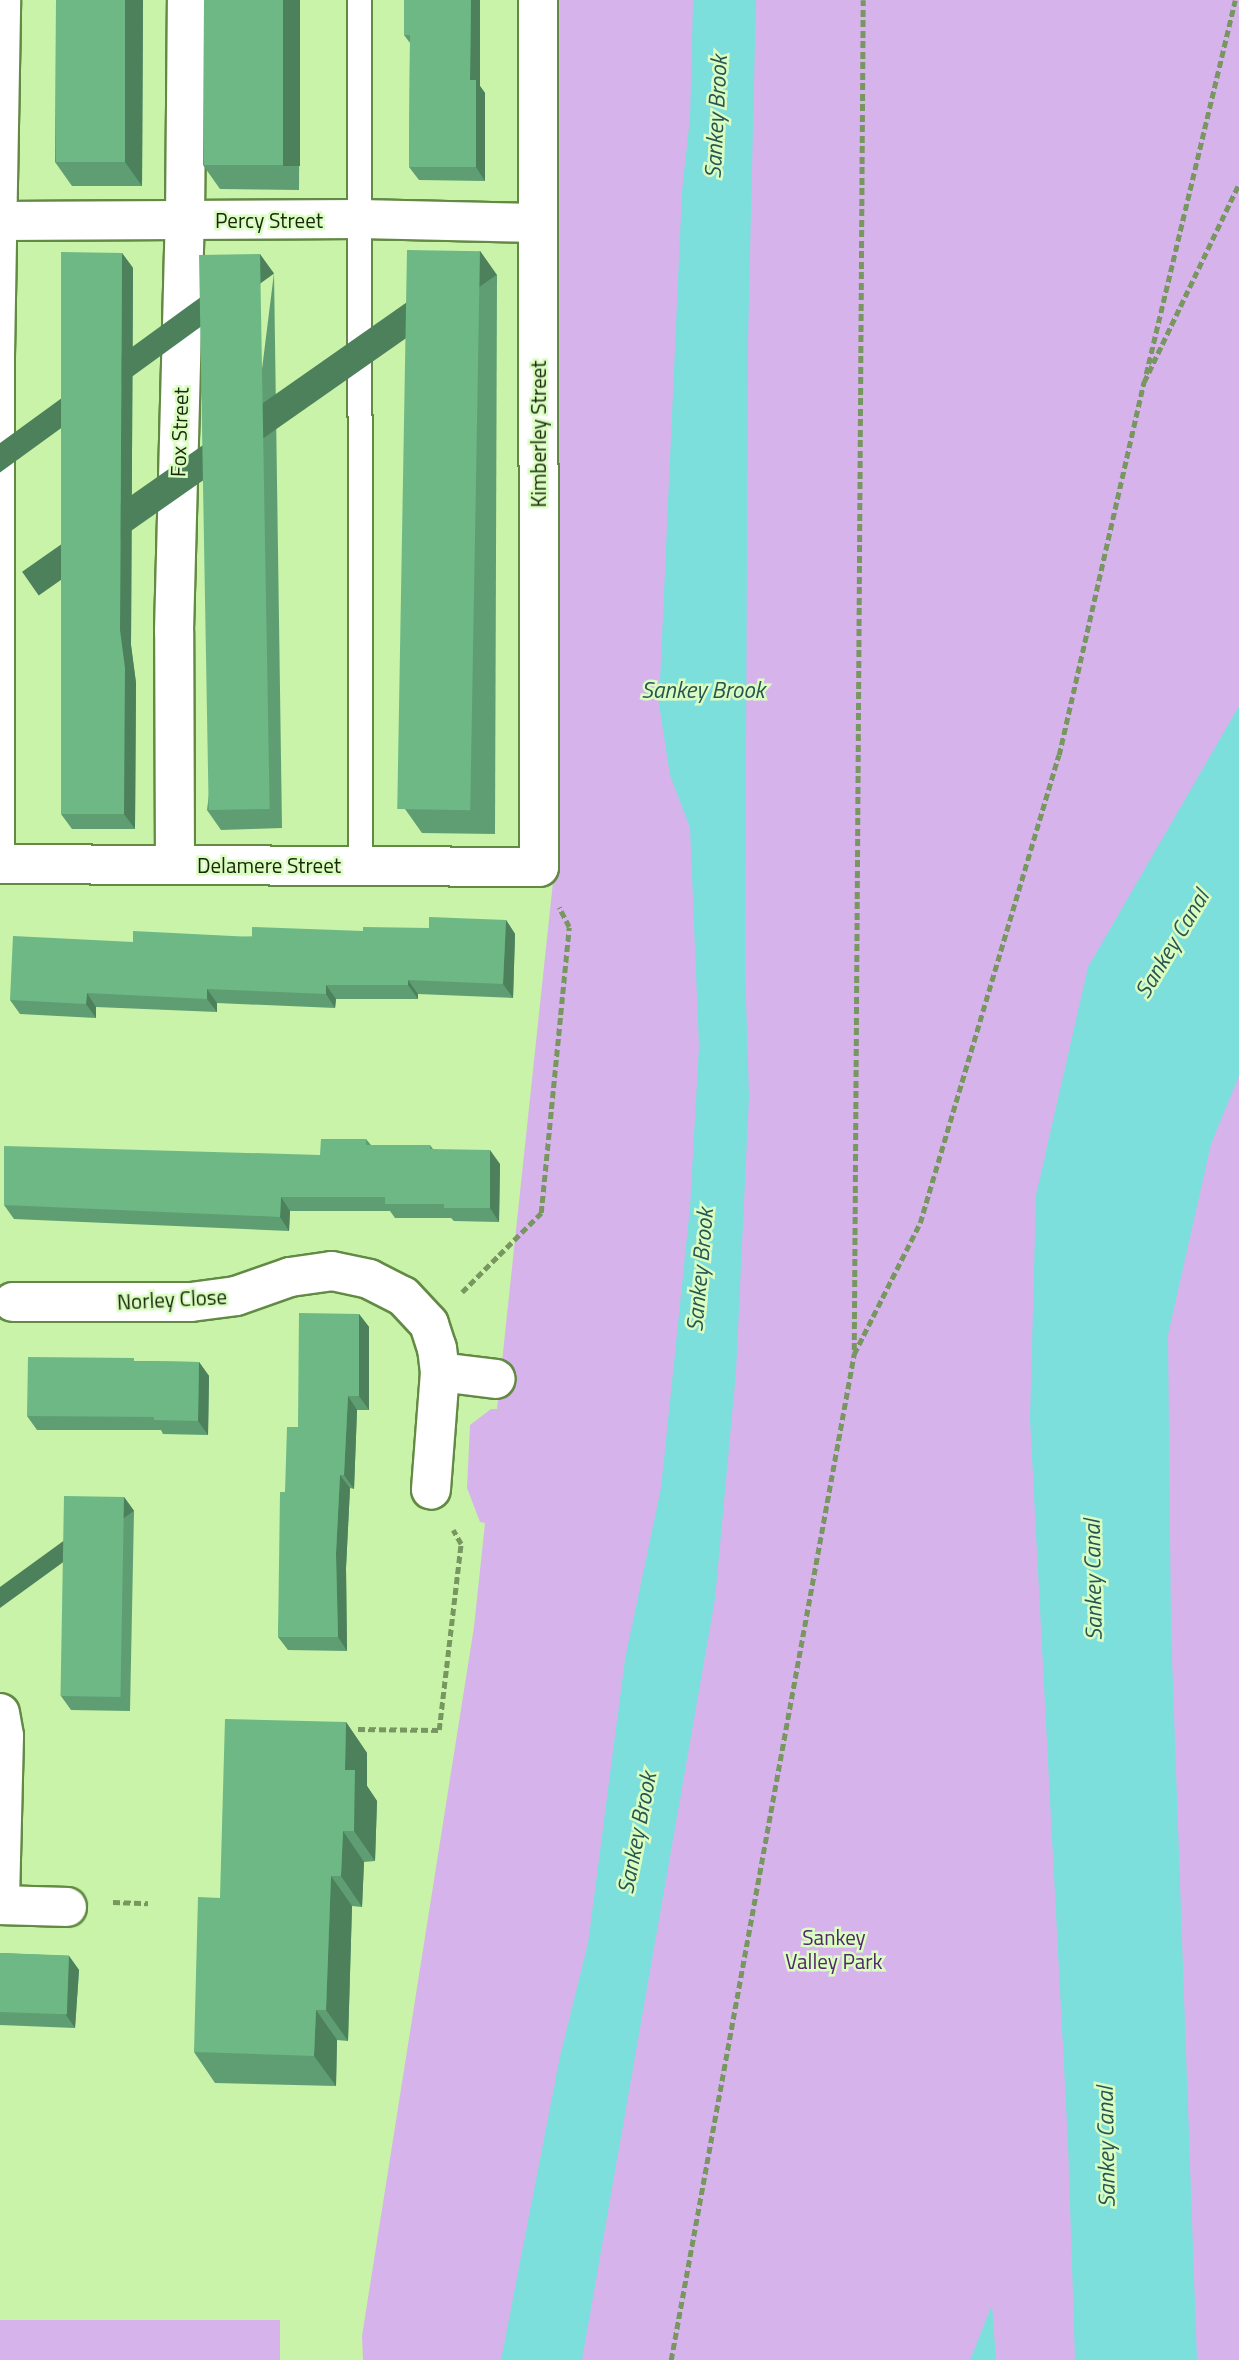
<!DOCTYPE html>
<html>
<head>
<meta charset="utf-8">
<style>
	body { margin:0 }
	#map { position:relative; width:1239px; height:2360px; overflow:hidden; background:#c8f3a8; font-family:"Titillium Web",sans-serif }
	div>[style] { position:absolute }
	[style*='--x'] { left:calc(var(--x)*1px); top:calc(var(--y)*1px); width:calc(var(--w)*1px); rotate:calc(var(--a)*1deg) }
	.green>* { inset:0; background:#d7b3ec; transform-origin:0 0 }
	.water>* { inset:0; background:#7cdfdb }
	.path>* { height:4.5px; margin-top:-2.25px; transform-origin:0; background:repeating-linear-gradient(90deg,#789660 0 7px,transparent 0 10.5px) }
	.roads { filter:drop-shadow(2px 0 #638a44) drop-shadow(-2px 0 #638a44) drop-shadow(0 2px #638a44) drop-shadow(0 -2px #638a44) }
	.service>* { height:23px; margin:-11.5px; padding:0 11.5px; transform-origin:11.5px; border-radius:11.5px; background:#fff }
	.minor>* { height:38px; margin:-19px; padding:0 19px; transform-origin:19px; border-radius:19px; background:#fff }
	.wall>* { inset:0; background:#5e9e72 }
	.shaded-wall>* { inset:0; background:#4c815c; transform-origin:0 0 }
	.building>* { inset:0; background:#6db884; transform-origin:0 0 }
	span { translate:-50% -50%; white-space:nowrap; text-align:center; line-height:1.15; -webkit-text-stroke:5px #dafdc2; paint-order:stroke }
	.street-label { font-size:21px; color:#18270a }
	.park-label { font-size:21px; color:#54256b }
	.water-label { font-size:23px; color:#285553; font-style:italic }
</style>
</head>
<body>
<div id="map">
	<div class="green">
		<i style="clip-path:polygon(558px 0,1239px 0,1239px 2360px,363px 2360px,362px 2336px,474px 1627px,485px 1523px,480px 1522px,467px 1488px,470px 1425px,491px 1409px,497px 1409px,555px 863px)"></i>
		<i style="left:0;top:2320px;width:280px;height:40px"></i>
	</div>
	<div class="water">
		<i style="clip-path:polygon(693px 0,756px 0,748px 340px,745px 966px,749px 1097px,736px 1372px,715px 1599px,582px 2360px,501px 2360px,560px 2056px,588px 1943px,625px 1659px,661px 1488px,690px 1207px,699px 1046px,690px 828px,670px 775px,659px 704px,682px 191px,690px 118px)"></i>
		<i style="clip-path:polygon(1239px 706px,1239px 1076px,1211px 1144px,1168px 1335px,1171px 1630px,1197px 2360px,1075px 2360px,1068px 2143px,1030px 1419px,1036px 1195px,1088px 967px)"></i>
		<i style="clip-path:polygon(992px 2305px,996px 2360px,970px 2360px)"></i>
	</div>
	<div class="path">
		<i style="--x:1146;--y:374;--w:384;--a:-76.6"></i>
		<i style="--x:462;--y:1292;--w:112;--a:-45"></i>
		<i style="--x:541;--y:1213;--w:287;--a:-84.4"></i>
		<i style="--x:569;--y:927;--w:22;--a:-117"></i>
		<i style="--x:854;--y:1350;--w:1350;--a:-89.62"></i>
		<i style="--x:358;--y:1729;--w:81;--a:0.7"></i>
		<i style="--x:439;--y:1730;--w:187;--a:-83.3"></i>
		<i style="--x:461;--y:1544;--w:16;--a:-120"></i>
		<i style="--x:113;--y:1902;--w:35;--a:2"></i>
		<i style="--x:671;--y:2360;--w:1023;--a:-79.69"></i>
		<i style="--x:854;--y:1354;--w:147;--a:-63.3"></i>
		<i style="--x:920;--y:1223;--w:488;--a:-73.5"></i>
		<i style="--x:1059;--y:755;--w:383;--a:-77.2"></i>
		<i style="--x:1144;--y:382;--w:220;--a:-64.4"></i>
	</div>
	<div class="roads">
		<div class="service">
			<i style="--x:359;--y:0;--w:866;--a:89.93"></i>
			<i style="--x:2;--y:864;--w:509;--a:-90"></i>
			<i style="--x:2;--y:355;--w:355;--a:-89"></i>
		</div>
		<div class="minor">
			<i style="--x:0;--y:221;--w:360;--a:-0.3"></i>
			<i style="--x:360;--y:219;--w:177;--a:1.3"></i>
			<i style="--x:0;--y:864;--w:539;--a:0.32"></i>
			<i style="--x:539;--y:867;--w:867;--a:-90.07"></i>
			<i style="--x:175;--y:865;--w:234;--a:-90.2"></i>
			<i style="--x:174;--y:631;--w:411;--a:-88.5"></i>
			<i style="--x:185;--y:220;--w:220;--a:-89.5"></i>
			<i style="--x:13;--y:1302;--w:178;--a:0"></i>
			<i style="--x:191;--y:1302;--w:45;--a:-7.6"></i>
			<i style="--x:236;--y:1296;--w:57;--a:-19.4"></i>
			<i style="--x:290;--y:1277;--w:42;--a:-8.1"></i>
			<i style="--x:332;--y:1271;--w:38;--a:12"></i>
			<i style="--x:369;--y:1279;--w:38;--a:27"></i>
			<i style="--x:403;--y:1296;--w:38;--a:47"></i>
			<i style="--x:429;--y:1324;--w:25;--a:72"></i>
			<i style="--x:437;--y:1348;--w:24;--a:83"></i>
			<i style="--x:440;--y:1372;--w:118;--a:94.4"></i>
			<i style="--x:440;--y:1372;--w:56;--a:7.1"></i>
			<i style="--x:0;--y:1713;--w:23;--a:80"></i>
			<i style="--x:4;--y:1736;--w:165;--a:91.4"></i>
			<i style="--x:0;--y:1905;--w:67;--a:1.7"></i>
		</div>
	</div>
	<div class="wall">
		<i style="clip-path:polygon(56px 0,143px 0,142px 186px,72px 186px,55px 162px)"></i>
		<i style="clip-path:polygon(204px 0,300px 0,299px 190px,220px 189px,203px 165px)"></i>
		<i style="clip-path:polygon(404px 0,480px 0,480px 86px,485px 93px,485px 181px,419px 180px,409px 167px,410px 43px,404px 35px)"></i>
		<i style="clip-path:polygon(480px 251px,497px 275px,495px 834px,422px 833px,405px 809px)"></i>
		<i style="clip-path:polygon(122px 253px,133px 268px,131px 645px,136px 683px,135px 829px,72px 829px,61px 814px)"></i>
		<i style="clip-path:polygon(274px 273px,282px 828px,221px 830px,207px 810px)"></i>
		<i style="clip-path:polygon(506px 920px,515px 934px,513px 998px,418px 994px,418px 999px,336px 999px,335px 1008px,217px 1003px,217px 1012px,96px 1007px,96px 1018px,20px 1014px,10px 1000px,133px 942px,429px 928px)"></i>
		<i style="clip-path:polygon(366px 1139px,371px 1145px,430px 1145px,433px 1149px,500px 1164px,499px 1222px,454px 1221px,451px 1218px,395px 1218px,390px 1211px,290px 1211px,289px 1231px,14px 1219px,4px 1205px,320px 1155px)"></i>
		<i style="clip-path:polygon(359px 1314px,369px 1327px,369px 1410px,357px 1410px,354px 1489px,350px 1488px,346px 1568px,347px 1651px,288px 1650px,278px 1637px,285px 1492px,298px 1427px)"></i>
		<i style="clip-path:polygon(137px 1361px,199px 1362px,209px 1376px,208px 1435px,163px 1434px,161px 1430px,37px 1430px,27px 1416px)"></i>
		<i style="clip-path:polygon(124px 1497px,134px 1511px,130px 1711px,71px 1710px,61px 1696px)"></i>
		<i style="clip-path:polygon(346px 1722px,367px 1753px,367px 1786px,377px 1801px,375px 1861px,364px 1862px,362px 1907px,352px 1906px,348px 2041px,337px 2040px,336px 2086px,215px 2083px,194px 2052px,220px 1898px)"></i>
		<i style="clip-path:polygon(0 1953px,69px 1956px,79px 1970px,75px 2028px,0 2025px)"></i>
	</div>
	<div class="shaded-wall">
		<i style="clip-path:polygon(125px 0,143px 0,142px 186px,125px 162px)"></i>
		<i style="left:283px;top:0;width:17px;height:166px"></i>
		<i style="clip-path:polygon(471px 0,480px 0,480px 86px,485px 93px,485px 181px,476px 167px,470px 80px)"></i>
		<i style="left:480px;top:251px;width:29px;height:559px;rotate:55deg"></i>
		<i style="clip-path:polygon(122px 253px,133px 268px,131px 645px,136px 683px,135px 829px,124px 814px,120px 630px)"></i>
		<i style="left:260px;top:254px;width:24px;height:555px;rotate:54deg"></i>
		<i style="clip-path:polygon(506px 920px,515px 934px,513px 998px,503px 984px)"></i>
		<i style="clip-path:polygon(408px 980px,418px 994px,418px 999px,408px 985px)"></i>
		<i style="clip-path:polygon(326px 985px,336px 999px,335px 1008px,326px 994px)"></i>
		<i style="clip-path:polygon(207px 989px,217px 1003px,217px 1012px,207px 999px)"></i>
		<i style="clip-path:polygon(87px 993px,96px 1007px,96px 1018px,86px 1004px)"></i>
		<i style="clip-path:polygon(490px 1150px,500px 1164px,499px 1222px,490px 1208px)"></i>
		<i style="clip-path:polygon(281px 1197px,290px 1211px,289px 1231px,280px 1217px)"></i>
		<i style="clip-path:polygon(359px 1314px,369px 1327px,369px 1410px,359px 1396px)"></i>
		<i style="clip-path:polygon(199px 1362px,209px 1376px,208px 1435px,198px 1421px)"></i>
		<i style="clip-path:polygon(348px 1396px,357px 1410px,354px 1489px,344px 1475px)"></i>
		<i style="clip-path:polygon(340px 1475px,350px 1488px,346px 1568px,347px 1651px,338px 1637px,336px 1554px)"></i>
		<i style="left:124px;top:1497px;width:17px;height:200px;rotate:54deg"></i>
		<i style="clip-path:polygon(346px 1722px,367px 1753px,367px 1786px,377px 1801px,375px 1861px,354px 1831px,345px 1770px)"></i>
		<i style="clip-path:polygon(343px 1831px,364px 1862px,362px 1907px,341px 1876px)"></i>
		<i style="clip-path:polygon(331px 1876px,352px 1906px,348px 2041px,326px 2010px)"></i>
		<i style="clip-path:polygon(69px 1956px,79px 1970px,75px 2028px,66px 2015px)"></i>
		<i style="clip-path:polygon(316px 2010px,337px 2040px,336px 2086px,314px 2056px)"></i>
	</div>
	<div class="building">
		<i style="left:56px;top:0;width:69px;height:162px"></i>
		<i style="left:204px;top:0;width:79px;height:165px"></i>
		<i style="clip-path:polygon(404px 0,471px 0,470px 80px,476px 80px,476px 167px,409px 167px,410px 35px,404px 35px)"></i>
		<i style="left:407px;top:250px;width:73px;height:559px;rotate:1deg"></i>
		<i style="clip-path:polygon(61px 252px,122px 253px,120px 630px,125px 668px,124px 814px,61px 814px)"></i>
		<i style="left:260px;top:254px;width:555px;height:61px;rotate:89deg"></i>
		<i style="clip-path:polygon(429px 917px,506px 920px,503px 984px,408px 980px,408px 985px,326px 985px,326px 994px,207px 989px,207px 999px,87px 993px,86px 1004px,10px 1000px,13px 936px,133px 942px,133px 931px,252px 937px,252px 927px,363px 931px,363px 927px,429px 928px)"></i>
		<i style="clip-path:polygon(321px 1139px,366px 1139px,366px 1145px,430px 1145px,430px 1149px,490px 1150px,490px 1208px,444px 1208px,444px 1204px,385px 1204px,385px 1197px,281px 1197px,280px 1217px,4px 1205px,4px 1146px,320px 1155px)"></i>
		<i style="clip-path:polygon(299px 1313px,359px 1314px,359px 1396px,348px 1396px,344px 1475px,340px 1475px,336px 1554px,338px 1637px,278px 1637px,280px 1492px,285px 1492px,287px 1427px,298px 1427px)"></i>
		<i style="clip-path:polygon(28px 1357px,134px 1358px,134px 1361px,199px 1362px,198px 1421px,154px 1420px,154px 1417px,27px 1416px)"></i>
		<i style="left:64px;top:1496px;width:60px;height:200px;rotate:1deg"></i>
		<i style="clip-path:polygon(225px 1719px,346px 1722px,345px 1770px,355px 1770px,354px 1831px,343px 1831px,341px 1876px,331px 1876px,326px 2010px,316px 2010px,314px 2056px,194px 2052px,198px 1897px,220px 1898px)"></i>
		<i style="left:0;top:1953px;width:69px;height:59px;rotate:2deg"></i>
	</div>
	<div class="street-label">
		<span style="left:269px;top:220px">Percy Street</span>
		<span style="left:179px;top:432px;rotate:-88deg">Fox Street</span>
		<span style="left:538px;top:434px;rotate:-90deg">Kimberley Street</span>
		<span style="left:269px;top:865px">Delamere Street</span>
		<span style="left:172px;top:1299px;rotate:-3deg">Norley Close</span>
	</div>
	<div class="park-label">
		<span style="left:834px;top:1949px">Sankey<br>Valley Park</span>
	</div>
	<div class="water-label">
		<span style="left:716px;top:117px;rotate:-87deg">Sankey Brook</span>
		<span style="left:703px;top:690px">Sankey Brook</span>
		<span style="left:1172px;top:944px;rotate:-59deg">Sankey Canal</span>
		<span style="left:700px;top:1270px;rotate:-85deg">Sankey Brook</span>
		<span style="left:1093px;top:1580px;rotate:-91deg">Sankey Canal</span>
		<span style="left:637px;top:1833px;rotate:-79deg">Sankey Brook</span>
		<span style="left:1106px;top:2147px;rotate:-91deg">Sankey Canal</span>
	</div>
</div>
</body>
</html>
